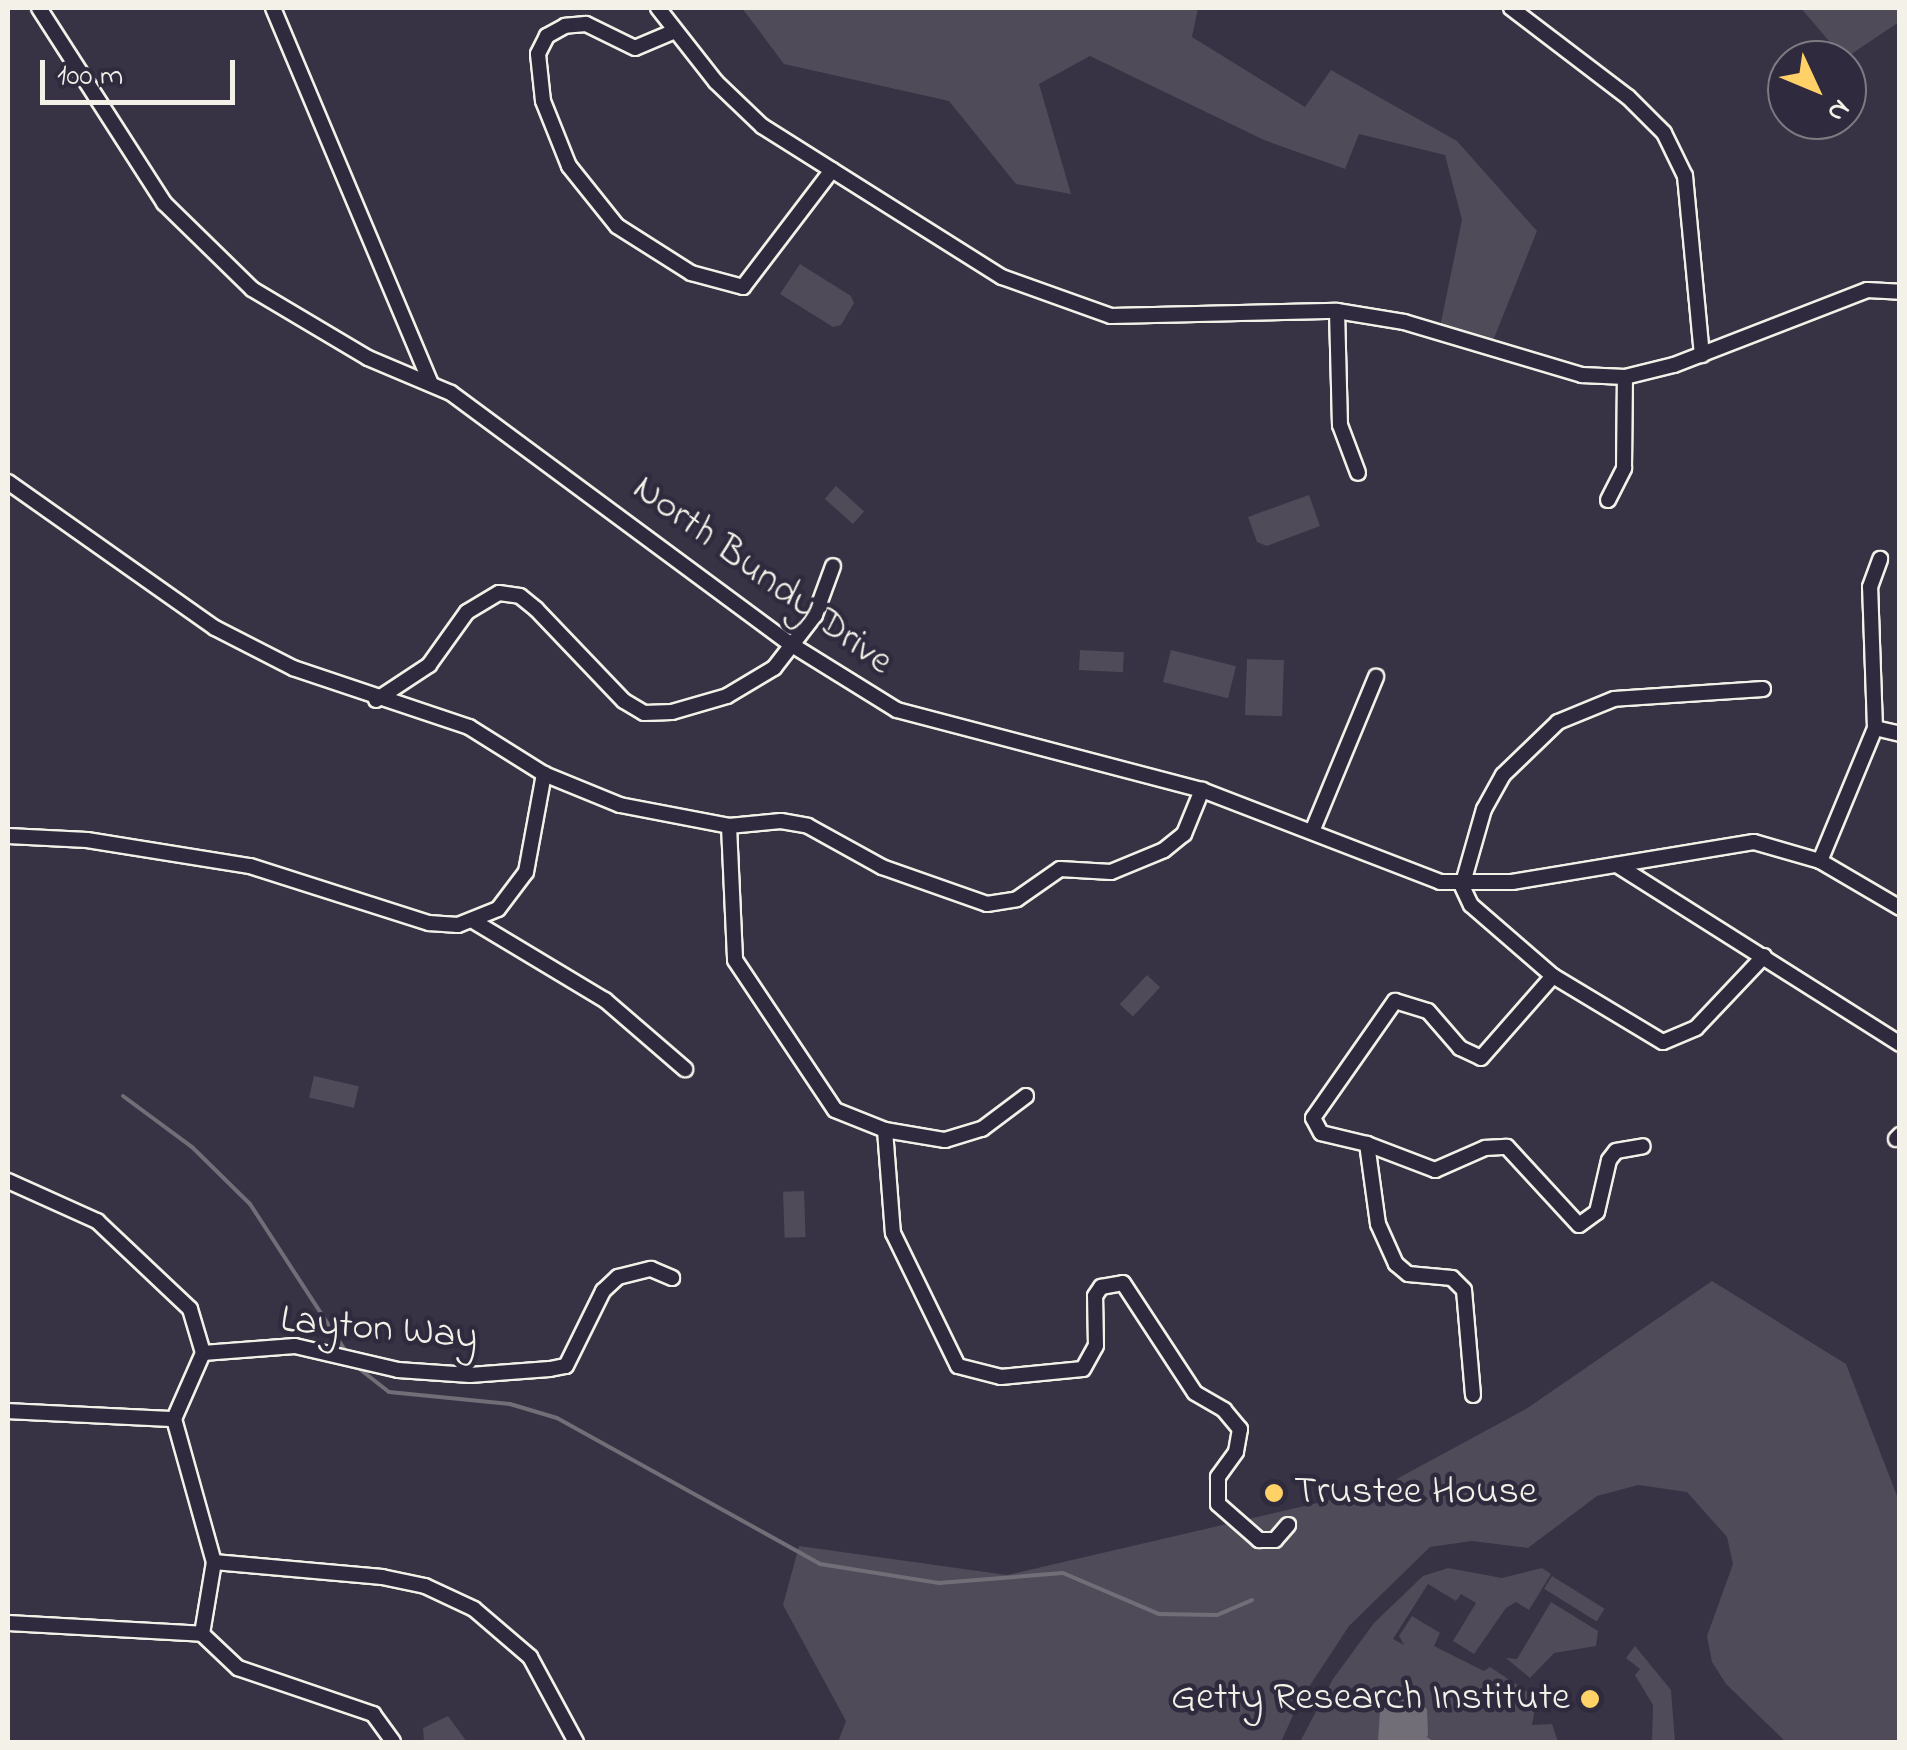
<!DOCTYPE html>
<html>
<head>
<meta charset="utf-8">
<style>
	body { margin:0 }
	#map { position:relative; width:1907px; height:1750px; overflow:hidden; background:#373244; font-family:"Indie Flower",sans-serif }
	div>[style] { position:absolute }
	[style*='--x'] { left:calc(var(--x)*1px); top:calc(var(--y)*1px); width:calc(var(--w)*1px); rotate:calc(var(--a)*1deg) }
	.green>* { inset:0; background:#504b59; transform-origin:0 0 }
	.water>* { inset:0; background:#726e77 }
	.stream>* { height:4px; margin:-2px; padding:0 2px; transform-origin:2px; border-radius:2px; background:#726e77 }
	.roads { filter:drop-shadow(2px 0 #f4f1e8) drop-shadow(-2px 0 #f4f1e8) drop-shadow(0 2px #f4f1e8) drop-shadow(0 -2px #f4f1e8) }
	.street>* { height:14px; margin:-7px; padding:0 7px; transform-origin:7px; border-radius:7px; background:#2f2a3d }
	.dots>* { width:28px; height:28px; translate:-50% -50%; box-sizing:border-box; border:5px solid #2f2a3d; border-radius:50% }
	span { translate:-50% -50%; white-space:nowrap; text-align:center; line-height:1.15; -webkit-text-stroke:9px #2f2a3d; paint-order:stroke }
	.street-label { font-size:40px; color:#f4f1e8 }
	.poi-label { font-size:40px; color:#f4f1e8 }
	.left { translate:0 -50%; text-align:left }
	.right { translate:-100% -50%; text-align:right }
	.frame { position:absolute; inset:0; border:10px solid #f4f1e8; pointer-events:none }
	.north { position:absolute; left:1767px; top:40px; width:100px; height:100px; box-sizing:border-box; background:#2f2a3d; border:2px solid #7e7a81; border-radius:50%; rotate:134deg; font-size:28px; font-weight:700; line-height:40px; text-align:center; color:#f4f1e8 }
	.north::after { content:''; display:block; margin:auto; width:35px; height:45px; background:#ffd166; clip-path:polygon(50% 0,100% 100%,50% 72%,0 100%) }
	.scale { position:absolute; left:40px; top:60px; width:195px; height:45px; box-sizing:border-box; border:5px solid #f4f1e8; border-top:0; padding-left:12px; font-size:30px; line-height:35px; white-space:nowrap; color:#f4f1e8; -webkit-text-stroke:8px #2f2a3d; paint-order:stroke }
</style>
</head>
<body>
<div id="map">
	<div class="green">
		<i style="clip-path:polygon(742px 8px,1198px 8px,1192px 37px,1305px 107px,1331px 70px,1457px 141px,1537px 231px,1490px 348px,1439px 332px,1462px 220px,1445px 155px,1359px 134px,1345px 169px,1264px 140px,1090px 56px,1039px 84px,1071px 194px,1016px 184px,949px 101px,784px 64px)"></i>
		<i style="clip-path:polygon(1801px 8px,1899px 8px,1899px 22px,1844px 59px)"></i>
		<i style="clip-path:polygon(800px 264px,851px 296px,854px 303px,841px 325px,833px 327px,780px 294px)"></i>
		<i style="left:836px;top:486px;width:38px;height:17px;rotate:42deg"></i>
		<i style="clip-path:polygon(1309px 495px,1320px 526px,1267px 546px,1257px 542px,1248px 517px)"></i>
		<i style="left:1080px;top:650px;width:44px;height:20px;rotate:3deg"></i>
		<i style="left:1171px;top:650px;width:67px;height:33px;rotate:14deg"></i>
		<i style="left:1247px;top:659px;width:37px;height:56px;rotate:2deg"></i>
		<i style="left:1147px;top:975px;width:18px;height:40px;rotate:43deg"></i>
		<i style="left:314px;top:1076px;width:46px;height:22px;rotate:13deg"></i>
		<i style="left:804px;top:1191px;width:46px;height:21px;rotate:88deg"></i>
		<i style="clip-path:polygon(1712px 1281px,1846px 1364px,1899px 1501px,1899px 1742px,1786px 1742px,1726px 1684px,1712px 1662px,1707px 1636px,1733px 1564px,1727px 1537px,1687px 1492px,1638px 1485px,1597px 1496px,1528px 1548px,1472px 1541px,1430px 1547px,1349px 1626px,1299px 1702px,1281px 1742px,838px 1742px,846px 1721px,783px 1605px,799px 1546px,1007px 1575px,1378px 1489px,1526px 1409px)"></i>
		<i style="clip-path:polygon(1448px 1568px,1502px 1578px,1542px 1568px,1551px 1574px,1529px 1610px,1516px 1602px,1506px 1608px,1474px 1654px,1453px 1641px,1476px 1603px,1461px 1594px,1456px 1601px,1428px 1584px,1393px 1639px,1404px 1645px,1399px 1636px,1412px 1616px,1440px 1633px,1434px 1646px,1484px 1671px,1490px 1667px,1537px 1698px,1532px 1725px,1552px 1724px,1558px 1742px,1300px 1742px,1333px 1679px,1374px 1623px,1423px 1576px)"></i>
		<i style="left:1552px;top:1576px;width:62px;height:15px;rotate:32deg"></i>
		<i style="clip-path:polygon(1551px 1602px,1598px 1631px,1596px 1646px,1554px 1653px,1530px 1678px,1506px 1658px,1517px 1659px)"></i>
		<i style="clip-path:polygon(1635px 1646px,1671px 1690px,1675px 1742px,1652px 1742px,1653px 1705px,1635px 1675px,1640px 1669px,1626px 1658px)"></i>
		<i style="clip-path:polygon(448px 1716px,467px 1742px,424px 1742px,423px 1728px)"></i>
	</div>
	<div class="water">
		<i style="clip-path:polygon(1404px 1696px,1427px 1709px,1428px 1735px,1423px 1742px,1378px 1742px,1380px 1711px)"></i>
	</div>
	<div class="stream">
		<i style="--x:123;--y:1096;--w:86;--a:36.5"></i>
		<i style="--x:192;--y:1147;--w:81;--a:44.5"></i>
		<i style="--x:250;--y:1204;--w:180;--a:57"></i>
		<i style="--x:352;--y:1363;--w:47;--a:38.1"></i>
		<i style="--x:389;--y:1392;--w:122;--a:5.7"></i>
		<i style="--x:510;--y:1404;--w:49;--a:16.6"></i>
		<i style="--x:557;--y:1418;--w:301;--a:29"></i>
		<i style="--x:820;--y:1564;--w:121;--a:9.1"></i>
		<i style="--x:939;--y:1583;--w:124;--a:-4.6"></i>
		<i style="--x:1063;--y:1573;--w:104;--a:23.1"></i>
		<i style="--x:1159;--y:1614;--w:58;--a:1"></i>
		<i style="--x:1217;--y:1615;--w:38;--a:-23"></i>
		<i style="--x:1426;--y:1739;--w:6;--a:31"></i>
	</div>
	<div class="roads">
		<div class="street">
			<i style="--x:39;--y:8;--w:232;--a:57.3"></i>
			<i style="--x:164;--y:203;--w:123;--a:44.3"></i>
			<i style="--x:252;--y:289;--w:135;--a:30.7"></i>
			<i style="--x:368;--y:358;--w:90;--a:22.9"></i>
			<i style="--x:451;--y:393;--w:424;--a:36.5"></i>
			<i style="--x:792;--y:645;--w:123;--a:31.8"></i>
			<i style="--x:897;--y:710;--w:315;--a:14.7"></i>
			<i style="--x:1202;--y:790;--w:255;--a:21.1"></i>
			<i style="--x:1440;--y:882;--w:72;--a:0"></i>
			<i style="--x:1512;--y:882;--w:245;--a:-9.4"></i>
			<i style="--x:1754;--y:842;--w:69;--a:16.1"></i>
			<i style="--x:1820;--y:861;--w:93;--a:30.4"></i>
			<i style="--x:273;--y:8;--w:408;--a:67.2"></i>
			<i style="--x:658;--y:8;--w:94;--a:51.9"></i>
			<i style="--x:716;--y:82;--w:64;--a:43.7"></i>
			<i style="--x:762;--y:126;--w:284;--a:32.2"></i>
			<i style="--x:1002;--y:277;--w:116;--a:19.7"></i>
			<i style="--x:1111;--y:316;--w:226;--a:-1.3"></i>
			<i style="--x:1337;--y:311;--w:68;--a:9.3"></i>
			<i style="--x:1404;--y:322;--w:186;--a:16.6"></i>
			<i style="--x:1582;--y:375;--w:43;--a:2.7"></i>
			<i style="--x:1625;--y:377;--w:50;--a:-13.8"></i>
			<i style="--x:1674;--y:365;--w:207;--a:-21.2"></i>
			<i style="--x:1867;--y:290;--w:33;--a:3"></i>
			<i style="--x:1511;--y:8;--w:147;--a:37.3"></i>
			<i style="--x:1628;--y:97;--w:51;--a:45"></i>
			<i style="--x:1664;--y:133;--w:48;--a:64"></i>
			<i style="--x:1685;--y:176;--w:180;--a:84.6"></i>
			<i style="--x:675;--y:31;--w:43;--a:157"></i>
			<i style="--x:635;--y:48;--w:55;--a:-153.9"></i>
			<i style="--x:586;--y:24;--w:21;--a:175"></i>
			<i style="--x:565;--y:26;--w:21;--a:151"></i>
			<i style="--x:547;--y:36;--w:20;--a:117"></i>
			<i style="--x:538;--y:54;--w:47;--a:83.9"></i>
			<i style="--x:543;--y:101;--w:70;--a:68.2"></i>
			<i style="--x:569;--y:166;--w:77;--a:51.3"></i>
			<i style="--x:617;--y:226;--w:88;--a:32.4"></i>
			<i style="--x:691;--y:273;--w:54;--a:15.1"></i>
			<i style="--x:743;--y:287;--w:147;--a:-52.7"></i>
			<i style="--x:1337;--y:311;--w:114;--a:88.5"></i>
			<i style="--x:1340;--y:425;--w:51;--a:69.4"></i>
			<i style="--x:8;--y:482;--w:253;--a:35.2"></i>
			<i style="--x:215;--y:628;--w:88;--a:27.1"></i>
			<i style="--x:293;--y:668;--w:186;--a:18.5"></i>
			<i style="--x:469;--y:727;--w:89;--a:32.1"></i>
			<i style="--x:544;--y:774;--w:82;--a:22.2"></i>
			<i style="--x:620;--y:805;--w:111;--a:10.9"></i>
			<i style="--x:729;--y:826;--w:52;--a:-5.5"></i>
			<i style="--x:781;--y:821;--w:27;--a:10"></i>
			<i style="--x:808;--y:826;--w:85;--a:29"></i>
			<i style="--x:882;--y:867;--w:111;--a:19.4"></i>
			<i style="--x:987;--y:904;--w:30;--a:-9"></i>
			<i style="--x:1017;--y:899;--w:52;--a:-34.9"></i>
			<i style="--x:1060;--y:869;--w:51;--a:3.4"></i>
			<i style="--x:1111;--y:872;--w:57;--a:-22.5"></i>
			<i style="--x:1164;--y:850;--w:26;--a:-39"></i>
			<i style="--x:1184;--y:834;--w:48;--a:-67.8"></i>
			<i style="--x:1608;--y:500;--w:36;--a:-63"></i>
			<i style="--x:1624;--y:468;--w:91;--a:-89.4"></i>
			<i style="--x:1763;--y:689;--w:149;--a:176.2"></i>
			<i style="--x:1614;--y:699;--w:61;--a:157.7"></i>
			<i style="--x:1558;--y:722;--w:76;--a:136.1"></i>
			<i style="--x:1503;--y:775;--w:39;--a:119"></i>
			<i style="--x:1484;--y:809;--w:80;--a:105.9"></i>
			<i style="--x:1462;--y:886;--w:21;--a:65"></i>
			<i style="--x:1471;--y:905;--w:108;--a:40.9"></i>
			<i style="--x:1553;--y:976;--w:128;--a:31"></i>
			<i style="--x:1663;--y:1042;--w:36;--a:-23"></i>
			<i style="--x:1696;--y:1028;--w:99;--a:-46.6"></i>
			<i style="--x:376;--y:700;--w:64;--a:-33.4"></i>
			<i style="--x:429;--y:665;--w:65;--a:-54.4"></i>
			<i style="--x:467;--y:612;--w:37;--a:-31"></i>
			<i style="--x:499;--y:593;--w:21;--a:8"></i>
			<i style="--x:520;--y:596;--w:21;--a:39"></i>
			<i style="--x:536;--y:609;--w:127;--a:46.3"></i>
			<i style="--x:624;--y:701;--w:23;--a:31"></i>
			<i style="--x:644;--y:713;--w:28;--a:-2"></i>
			<i style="--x:672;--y:712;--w:57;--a:-16.2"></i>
			<i style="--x:727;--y:696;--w:55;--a:-30.8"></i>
			<i style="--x:774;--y:668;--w:67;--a:-52.3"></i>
			<i style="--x:815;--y:615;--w:52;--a:-69.8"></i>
			<i style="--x:1875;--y:728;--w:26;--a:13"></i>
			<i style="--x:729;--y:826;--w:134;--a:87.4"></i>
			<i style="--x:735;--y:960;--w:180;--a:56.3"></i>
			<i style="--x:835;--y:1110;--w:54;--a:21.8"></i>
			<i style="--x:885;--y:1130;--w:61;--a:9.5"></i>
			<i style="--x:945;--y:1140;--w:39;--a:-17"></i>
			<i style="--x:982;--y:1129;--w:55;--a:-36.9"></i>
			<i style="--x:1313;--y:829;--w:165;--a:-67.5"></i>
			<i style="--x:8;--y:836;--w:79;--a:2.9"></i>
			<i style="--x:87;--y:840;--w:165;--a:9.1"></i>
			<i style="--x:250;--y:866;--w:188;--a:17.7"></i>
			<i style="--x:429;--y:923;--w:29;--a:4"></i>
			<i style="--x:458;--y:925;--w:43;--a:-21.8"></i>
			<i style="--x:498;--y:909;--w:46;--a:-52.9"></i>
			<i style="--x:526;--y:872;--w:100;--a:-79.6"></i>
			<i style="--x:1820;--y:861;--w:144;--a:-67.5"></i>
			<i style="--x:1875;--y:728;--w:141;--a:-92"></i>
			<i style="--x:1870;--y:587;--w:30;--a:-70"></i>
			<i style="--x:1617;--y:865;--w:335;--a:32.3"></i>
			<i style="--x:475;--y:922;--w:152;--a:31"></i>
			<i style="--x:605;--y:1000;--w:106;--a:40.8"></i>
			<i style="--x:885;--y:1130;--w:103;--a:85.6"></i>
			<i style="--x:893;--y:1233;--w:148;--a:64"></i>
			<i style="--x:958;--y:1366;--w:44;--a:14.3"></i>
			<i style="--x:1001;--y:1377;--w:82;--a:-5.6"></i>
			<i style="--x:1083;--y:1369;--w:26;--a:-61"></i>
			<i style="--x:1096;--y:1346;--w:50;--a:-91.1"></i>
			<i style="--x:1095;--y:1296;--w:11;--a:-56"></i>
			<i style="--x:1101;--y:1287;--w:22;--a:-10"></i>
			<i style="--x:1123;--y:1283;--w:131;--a:56.8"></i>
			<i style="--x:1195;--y:1393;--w:34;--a:30"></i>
			<i style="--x:1224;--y:1410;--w:25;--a:50"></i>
			<i style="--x:1240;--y:1429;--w:23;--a:100"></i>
			<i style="--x:1236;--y:1452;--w:31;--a:126"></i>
			<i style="--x:1218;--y:1477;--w:27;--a:90"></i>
			<i style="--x:1218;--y:1504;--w:55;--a:41.3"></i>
			<i style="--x:1259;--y:1540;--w:16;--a:0"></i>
			<i style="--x:1275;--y:1540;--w:20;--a:-49"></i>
			<i style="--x:1896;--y:1139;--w:6;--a:-45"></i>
			<i style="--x:1367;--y:1144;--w:73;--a:20.9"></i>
			<i style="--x:1435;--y:1170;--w:55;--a:-23.7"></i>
			<i style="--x:1485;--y:1148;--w:22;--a:-3"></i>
			<i style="--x:1507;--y:1147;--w:106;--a:47.3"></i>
			<i style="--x:1579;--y:1225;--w:22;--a:-36"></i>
			<i style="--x:1597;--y:1212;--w:53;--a:-77"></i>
			<i style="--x:1609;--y:1160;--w:11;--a:-52"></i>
			<i style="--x:1616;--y:1151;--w:27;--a:-10"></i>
			<i style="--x:8;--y:1181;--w:98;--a:24.2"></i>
			<i style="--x:97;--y:1221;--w:128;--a:43.4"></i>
			<i style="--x:190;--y:1309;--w:46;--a:73.5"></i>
			<i style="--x:203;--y:1353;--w:72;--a:113.7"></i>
			<i style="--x:203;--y:1353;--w:92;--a:-4.4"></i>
			<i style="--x:295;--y:1346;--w:106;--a:13.1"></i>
			<i style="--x:398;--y:1370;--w:72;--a:4"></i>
			<i style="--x:470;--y:1375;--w:80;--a:-4.3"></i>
			<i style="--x:550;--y:1369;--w:16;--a:-11"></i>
			<i style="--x:566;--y:1366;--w:84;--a:-63.7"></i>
			<i style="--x:603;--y:1291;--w:21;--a:-43"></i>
			<i style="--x:618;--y:1277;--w:34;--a:-14"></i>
			<i style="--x:651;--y:1269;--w:23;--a:23"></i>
			<i style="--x:1473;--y:1395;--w:105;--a:-94.9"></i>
			<i style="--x:1464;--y:1290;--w:17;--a:-135"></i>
			<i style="--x:1452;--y:1278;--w:44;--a:-174.8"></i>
			<i style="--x:1408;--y:1274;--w:16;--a:-140"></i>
			<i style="--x:1396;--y:1264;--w:44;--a:-114.2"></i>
			<i style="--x:1378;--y:1224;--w:81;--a:-97.8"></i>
			<i style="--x:1367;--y:1144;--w:47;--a:-166.6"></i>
			<i style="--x:1321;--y:1133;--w:17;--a:-118"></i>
			<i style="--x:1313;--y:1118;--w:143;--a:-55"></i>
			<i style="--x:1395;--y:1001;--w:34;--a:17"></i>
			<i style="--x:1428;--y:1011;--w:49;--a:49.1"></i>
			<i style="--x:1460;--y:1048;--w:23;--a:25"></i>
			<i style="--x:1481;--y:1058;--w:109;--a:-48.7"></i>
			<i style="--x:8;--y:1411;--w:166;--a:2.8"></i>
			<i style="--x:174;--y:1419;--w:148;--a:74.4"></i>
			<i style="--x:214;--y:1562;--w:73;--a:99.5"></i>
			<i style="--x:214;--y:1562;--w:169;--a:5.1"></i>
			<i style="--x:382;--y:1577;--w:44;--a:11.8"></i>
			<i style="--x:425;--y:1586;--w:54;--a:25.1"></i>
			<i style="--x:474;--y:1609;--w:74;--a:40.6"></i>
			<i style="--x:530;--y:1657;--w:97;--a:61.6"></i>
			<i style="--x:8;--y:1623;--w:194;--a:3.2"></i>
			<i style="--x:202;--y:1634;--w:50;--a:43.4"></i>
			<i style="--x:238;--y:1668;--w:143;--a:18.8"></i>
			<i style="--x:373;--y:1714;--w:34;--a:54"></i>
		</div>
	</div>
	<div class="dots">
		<i style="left:1274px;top:1493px;background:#ffd166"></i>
		<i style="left:1590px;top:1699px;background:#ffd166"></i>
	</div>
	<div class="street-label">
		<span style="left:762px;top:576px;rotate:36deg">North Bundy Drive</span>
		<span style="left:379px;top:1330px;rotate:5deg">Layton Way</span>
	</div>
	<div class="poi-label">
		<span class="left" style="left:1294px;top:1493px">Trustee House</span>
		<span class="right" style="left:1570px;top:1699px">Getty Research Institute</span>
	</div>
	<div class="frame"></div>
	<div class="north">N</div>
	<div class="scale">100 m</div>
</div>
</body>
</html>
